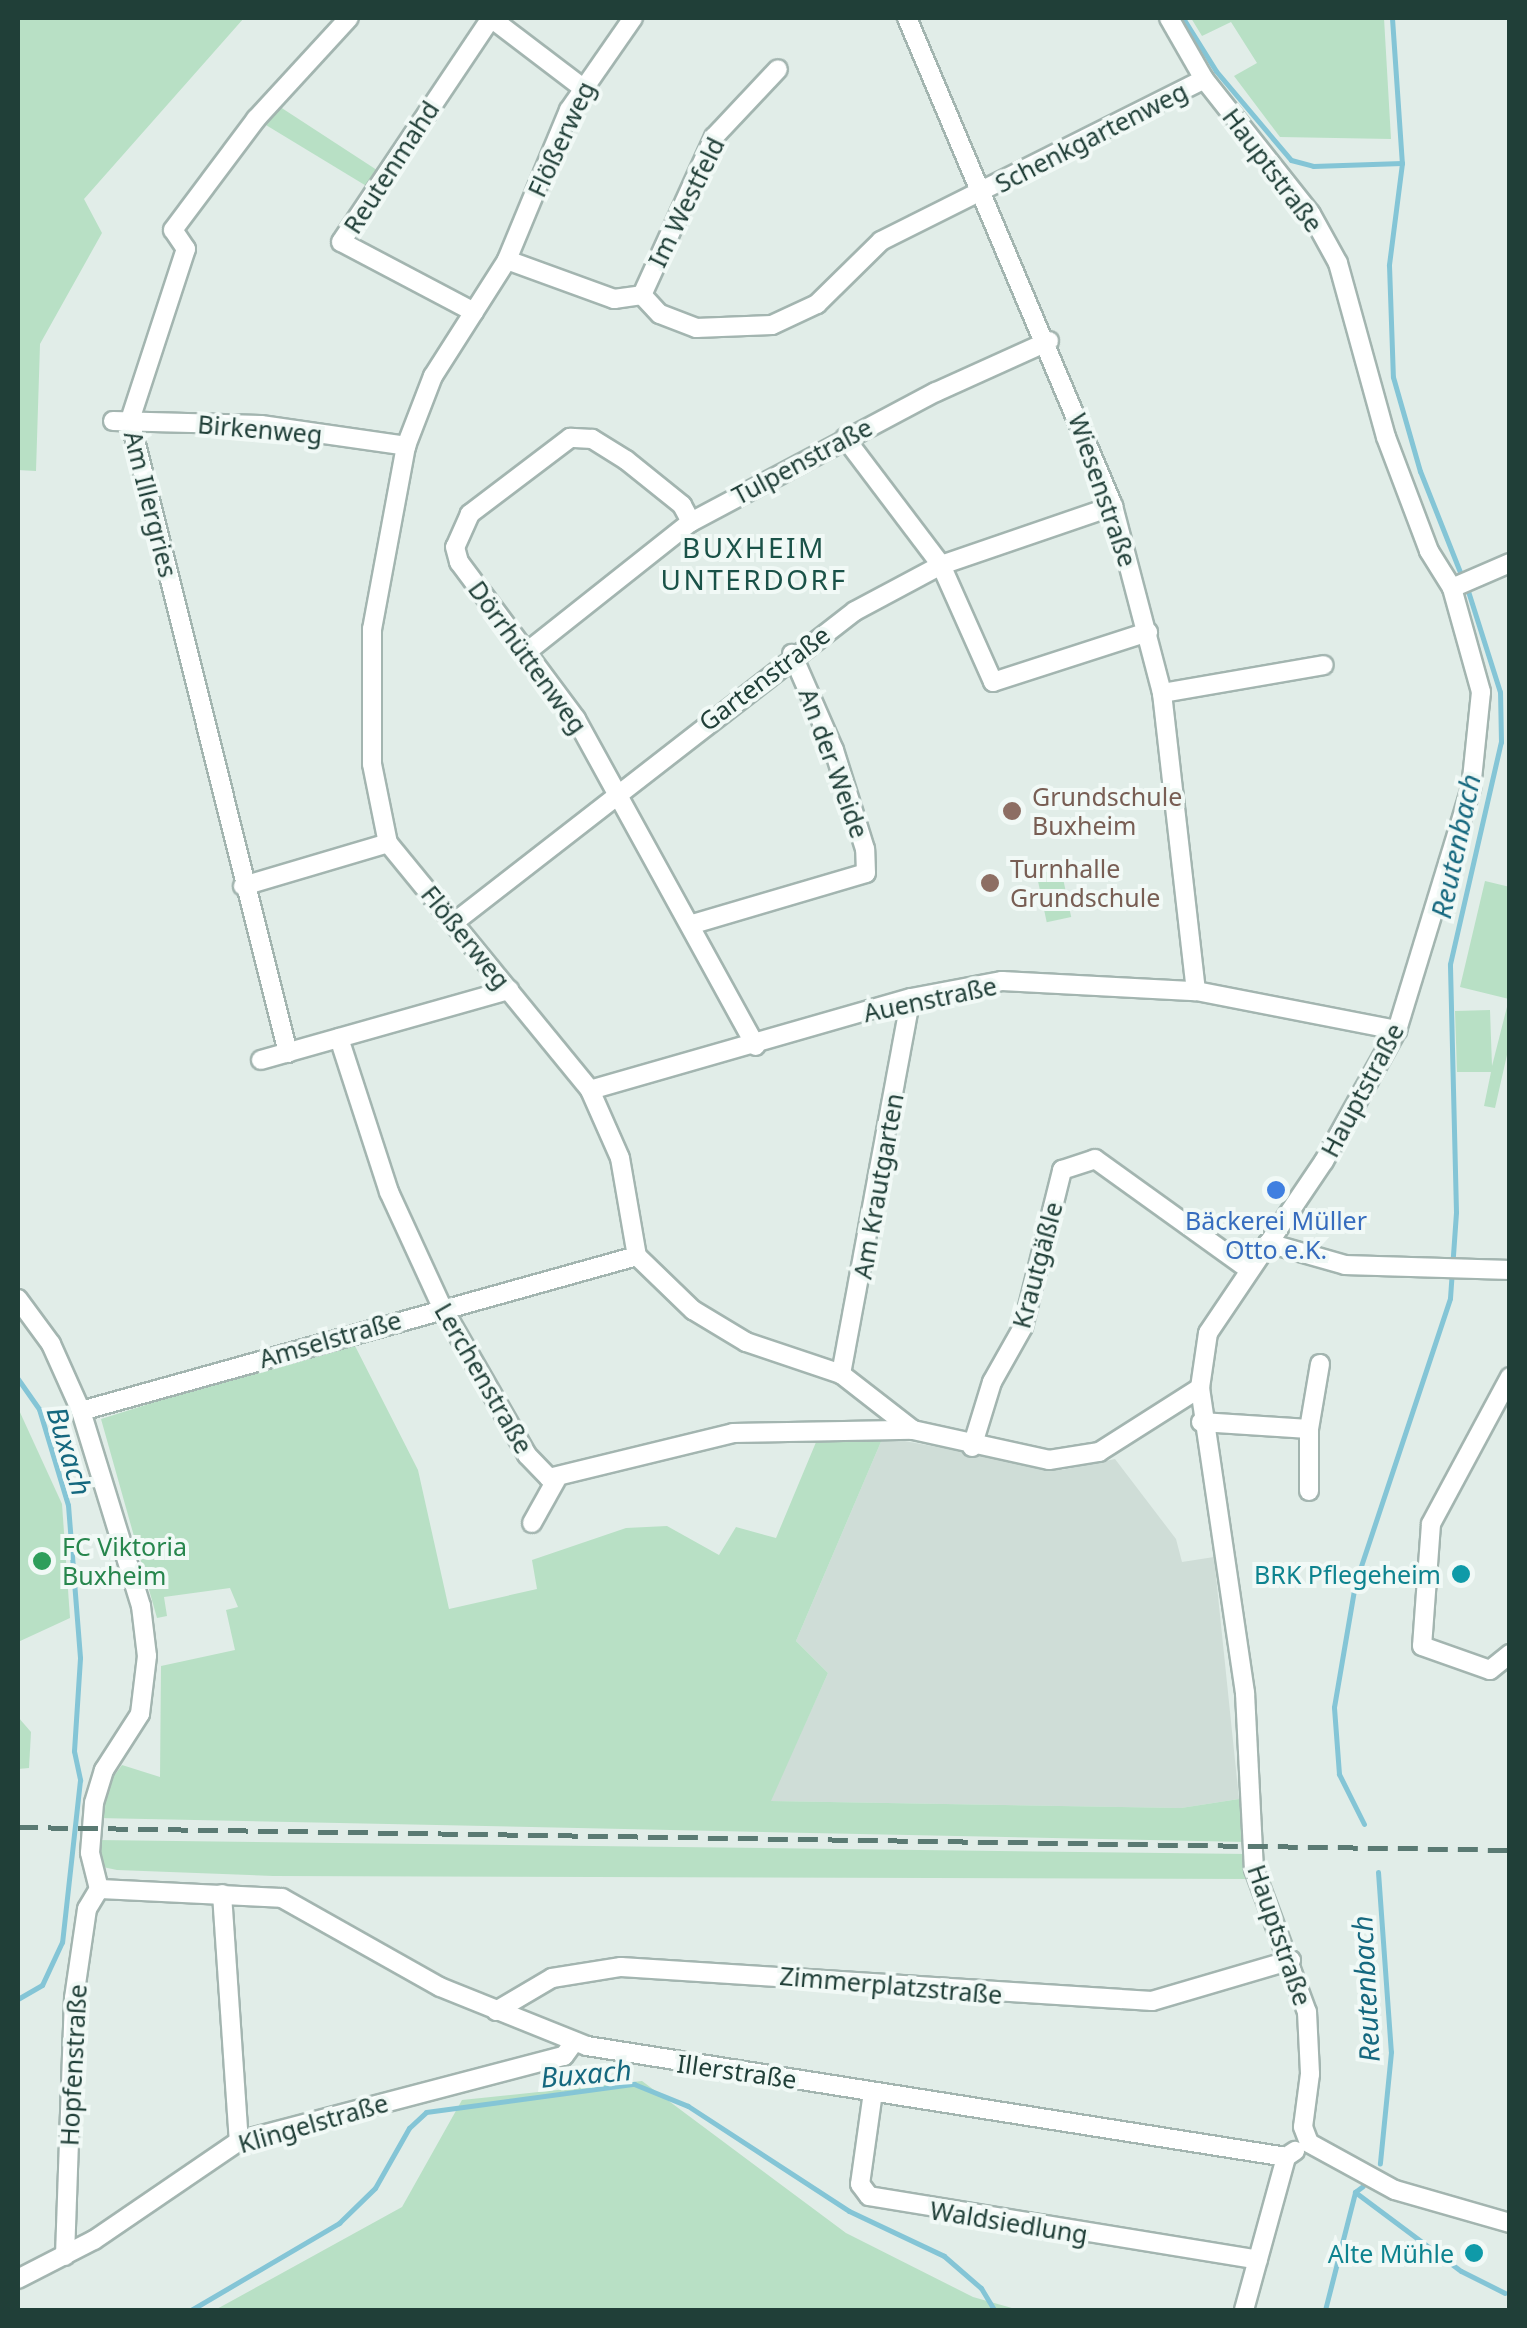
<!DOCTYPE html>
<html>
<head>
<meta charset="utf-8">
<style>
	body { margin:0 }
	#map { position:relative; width:1527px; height:2328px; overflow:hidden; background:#e1ede8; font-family:"Noto Sans",sans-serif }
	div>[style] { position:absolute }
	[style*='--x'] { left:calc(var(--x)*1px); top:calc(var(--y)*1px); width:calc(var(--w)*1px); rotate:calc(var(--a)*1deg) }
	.built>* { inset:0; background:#cfddd7 }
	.green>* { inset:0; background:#b8e0c5; transform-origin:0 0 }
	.stream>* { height:5px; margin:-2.5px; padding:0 2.5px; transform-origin:2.5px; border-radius:2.5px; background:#84c5d6 }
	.roads { filter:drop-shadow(2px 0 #a3b5b0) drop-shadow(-2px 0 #a3b5b0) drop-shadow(0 2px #a3b5b0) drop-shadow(0 -2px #a3b5b0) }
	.street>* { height:18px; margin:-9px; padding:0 9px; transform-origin:9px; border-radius:9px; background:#fff }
	.rail>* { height:5px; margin-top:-2.5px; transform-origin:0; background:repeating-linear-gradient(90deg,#5a7a73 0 20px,transparent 0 30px) }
	.dots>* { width:28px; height:28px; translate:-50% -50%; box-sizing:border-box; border:5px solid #f1f9f6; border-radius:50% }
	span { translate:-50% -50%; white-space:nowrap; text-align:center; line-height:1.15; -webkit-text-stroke:8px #f1f9f6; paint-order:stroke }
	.street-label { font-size:25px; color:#203f38 }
	.education-label { font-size:25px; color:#785e54 }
	.left { translate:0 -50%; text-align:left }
	.shop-label { font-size:25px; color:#366cbe }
	.leisure-label { font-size:25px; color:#27864d }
	.culture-label { font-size:25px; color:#0d838f }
	.right { translate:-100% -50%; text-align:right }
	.neighbourhood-label { font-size:28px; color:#1a5248; letter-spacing:2.5px }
	.water-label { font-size:28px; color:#15687f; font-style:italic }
	.frame { position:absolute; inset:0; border:20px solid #203f38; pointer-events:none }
</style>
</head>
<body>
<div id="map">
	<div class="built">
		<i style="clip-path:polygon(883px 1437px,1062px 1470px,1115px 1459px,1176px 1539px,1182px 1562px,1214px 1557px,1239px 1799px,1181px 1808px,770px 1801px,828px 1673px,796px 1641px)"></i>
	</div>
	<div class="green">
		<i style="clip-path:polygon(18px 18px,244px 18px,84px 199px,102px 233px,40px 344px,36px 471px,18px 470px)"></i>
		<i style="clip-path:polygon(1191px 18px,1384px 18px,1391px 139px,1280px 137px,1234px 76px,1257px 63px,1231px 22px,1202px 36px)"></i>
		<i style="clip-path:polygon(271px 101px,383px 174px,373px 190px,256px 119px)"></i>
		<i style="left:1061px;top:869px;width:49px;height:25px;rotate:78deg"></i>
		<i style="clip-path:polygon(1485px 881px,1510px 887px,1509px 1046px,1495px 1108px,1484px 1106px,1491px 1072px,1457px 1072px,1455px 1011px,1490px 1010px,1492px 1066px,1509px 999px,1460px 987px)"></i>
		<i style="clip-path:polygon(352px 1340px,418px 1470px,449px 1609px,537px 1589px,532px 1560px,626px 1528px,667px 1526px,719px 1555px,736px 1527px,776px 1538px,819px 1435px,883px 1437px,796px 1641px,828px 1673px,771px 1801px,1181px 1808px,1239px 1799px,1247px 1842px,97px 1818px,108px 1784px,122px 1765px,160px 1777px,161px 1666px,235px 1650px,226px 1610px,238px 1607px,230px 1588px,164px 1597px,167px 1616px,157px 1618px,101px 1419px)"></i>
		<i style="clip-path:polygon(18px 1408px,62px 1504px,70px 1618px,18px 1642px)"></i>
		<i style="clip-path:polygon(18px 1717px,31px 1732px,29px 1768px,18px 1769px)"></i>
		<i style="clip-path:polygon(96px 1840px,1248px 1854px,1251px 1879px,273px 1876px,117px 1870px,98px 1866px)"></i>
		<i style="clip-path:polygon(642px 2081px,846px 2233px,973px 2297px,1019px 2310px,215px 2310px,402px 2207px,462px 2100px)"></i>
	</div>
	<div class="stream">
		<i style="--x:1183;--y:18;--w:62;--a:58.1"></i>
		<i style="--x:1216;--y:71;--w:116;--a:49.9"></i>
		<i style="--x:1291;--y:160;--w:23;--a:15"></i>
		<i style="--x:1313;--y:166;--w:89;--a:-1.9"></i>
		<i style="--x:1402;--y:163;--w:103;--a:97.3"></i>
		<i style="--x:1389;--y:265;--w:112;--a:88"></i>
		<i style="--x:1393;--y:377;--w:98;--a:74"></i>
		<i style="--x:1420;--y:471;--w:114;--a:68.4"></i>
		<i style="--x:1392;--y:18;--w:145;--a:86.1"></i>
		<i style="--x:18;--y:1379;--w:37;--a:55"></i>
		<i style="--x:39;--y:1409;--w:100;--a:73.2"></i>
		<i style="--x:68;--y:1505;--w:153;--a:85.5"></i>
		<i style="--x:80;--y:1658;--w:93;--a:93.7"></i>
		<i style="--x:74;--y:1751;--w:30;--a:78"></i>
		<i style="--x:80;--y:1780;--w:163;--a:96.3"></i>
		<i style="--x:62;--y:1942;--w:47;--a:114.9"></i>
		<i style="--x:42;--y:1985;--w:28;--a:150"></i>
		<i style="--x:1364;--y:1824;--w:56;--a:-116.6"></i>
		<i style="--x:1339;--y:1774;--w:67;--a:-94.3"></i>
		<i style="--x:1334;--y:1707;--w:125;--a:-80.3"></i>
		<i style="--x:1355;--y:1584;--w:301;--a:-71.6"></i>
		<i style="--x:1450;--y:1298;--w:86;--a:-86"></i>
		<i style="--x:1456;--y:1212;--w:248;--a:-91.4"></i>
		<i style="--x:1450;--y:964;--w:228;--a:-77.1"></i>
		<i style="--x:1501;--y:742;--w:50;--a:-91.1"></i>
		<i style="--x:1500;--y:692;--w:109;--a:-107.6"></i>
		<i style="--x:1378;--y:1872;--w:180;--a:85.9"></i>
		<i style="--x:1391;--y:2052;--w:112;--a:95.7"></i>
		<i style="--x:1355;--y:2192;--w:132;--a:36.7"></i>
		<i style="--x:1461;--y:2271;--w:49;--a:26.6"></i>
		<i style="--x:191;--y:2310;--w:172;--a:-30.4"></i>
		<i style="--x:339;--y:2223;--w:50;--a:-44.2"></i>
		<i style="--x:375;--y:2188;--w:69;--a:-60.5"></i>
		<i style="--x:409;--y:2128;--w:23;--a:-43"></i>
		<i style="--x:426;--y:2112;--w:210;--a:-7.7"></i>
		<i style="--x:634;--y:2084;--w:58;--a:22.2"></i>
		<i style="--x:688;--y:2106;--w:192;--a:33.1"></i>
		<i style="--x:849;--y:2211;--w:105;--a:25.3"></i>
		<i style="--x:944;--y:2256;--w:49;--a:40.9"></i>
		<i style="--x:981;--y:2288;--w:26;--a:59"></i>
		<i style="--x:1325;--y:2310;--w:122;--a:-75.7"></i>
		<i style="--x:1355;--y:2192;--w:10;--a:-37"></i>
	</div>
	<div class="roads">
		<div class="street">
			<i style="--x:633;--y:18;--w:112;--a:124.8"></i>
			<i style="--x:569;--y:110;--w:162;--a:112.5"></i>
			<i style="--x:507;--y:260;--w:138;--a:122.5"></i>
			<i style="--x:433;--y:376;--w:75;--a:111.1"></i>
			<i style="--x:406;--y:446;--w:186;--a:100.5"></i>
			<i style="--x:372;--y:629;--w:135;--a:90"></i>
			<i style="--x:372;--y:764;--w:81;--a:78.6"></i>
			<i style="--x:388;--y:843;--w:319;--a:50.7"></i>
			<i style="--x:590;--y:1090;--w:74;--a:66.2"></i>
			<i style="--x:620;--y:1158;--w:99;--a:80.2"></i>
			<i style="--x:637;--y:1256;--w:78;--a:44"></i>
			<i style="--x:693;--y:1310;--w:62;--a:31.1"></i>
			<i style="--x:746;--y:1342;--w:100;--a:18.6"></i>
			<i style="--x:841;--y:1374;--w:91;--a:37.9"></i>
			<i style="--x:913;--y:1430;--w:139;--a:12.4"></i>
			<i style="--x:1049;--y:1460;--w:51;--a:-9.1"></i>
			<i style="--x:1099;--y:1452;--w:120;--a:-32.4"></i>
			<i style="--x:907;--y:18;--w:530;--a:67.11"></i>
			<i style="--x:1113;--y:506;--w:193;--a:75.3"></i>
			<i style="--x:1162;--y:693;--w:300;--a:83.5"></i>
			<i style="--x:1169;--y:18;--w:70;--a:60.2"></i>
			<i style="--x:1204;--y:79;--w:172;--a:51.6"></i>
			<i style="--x:1311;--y:214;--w:56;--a:61.1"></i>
			<i style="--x:1338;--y:263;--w:180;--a:74.6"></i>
			<i style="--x:1386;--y:437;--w:122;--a:69.3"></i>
			<i style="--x:1429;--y:551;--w:44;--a:58.1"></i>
			<i style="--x:1452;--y:588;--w:108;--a:74.4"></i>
			<i style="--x:1481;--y:692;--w:97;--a:95.9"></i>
			<i style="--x:1471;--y:788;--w:253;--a:107"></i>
			<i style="--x:1397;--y:1030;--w:150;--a:119.1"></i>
			<i style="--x:1324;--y:1161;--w:207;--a:124"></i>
			<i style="--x:1208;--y:1333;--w:56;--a:98.3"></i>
			<i style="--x:1200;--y:1388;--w:308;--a:81.6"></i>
			<i style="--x:1245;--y:1693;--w:176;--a:87.1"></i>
			<i style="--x:1254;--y:1869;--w:153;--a:69.7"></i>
			<i style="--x:1307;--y:2012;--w:62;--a:87.2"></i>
			<i style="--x:1310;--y:2074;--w:53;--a:97.5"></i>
			<i style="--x:1303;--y:2127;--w:17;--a:69"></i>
			<i style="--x:507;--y:260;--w:114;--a:20"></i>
			<i style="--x:614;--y:299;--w:28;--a:-8"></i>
			<i style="--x:642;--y:295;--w:26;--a:47"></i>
			<i style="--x:660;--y:314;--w:39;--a:21"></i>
			<i style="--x:696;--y:328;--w:76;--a:-2.3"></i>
			<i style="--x:772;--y:325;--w:50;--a:-25"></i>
			<i style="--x:817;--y:304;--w:90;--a:-44.5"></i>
			<i style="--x:881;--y:241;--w:361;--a:-26.6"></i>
			<i style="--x:642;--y:295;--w:174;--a:-65.5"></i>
			<i style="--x:714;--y:137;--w:93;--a:-46.7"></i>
			<i style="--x:474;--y:312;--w:150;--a:-152.2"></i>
			<i style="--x:341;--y:242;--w:270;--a:-56.2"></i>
			<i style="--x:491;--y:18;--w:116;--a:37.3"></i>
			<i style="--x:113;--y:421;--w:148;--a:1.5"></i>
			<i style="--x:261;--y:425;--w:147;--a:8.2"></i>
			<i style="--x:845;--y:438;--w:159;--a:52.9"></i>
			<i style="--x:941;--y:565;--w:128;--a:66"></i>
			<i style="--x:993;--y:682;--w:163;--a:-17.9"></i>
			<i style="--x:691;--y:522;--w:19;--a:-118"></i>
			<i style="--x:682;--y:505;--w:72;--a:-141.2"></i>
			<i style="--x:626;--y:460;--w:40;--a:-148"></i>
			<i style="--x:592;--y:439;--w:22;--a:-177"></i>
			<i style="--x:570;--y:438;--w:126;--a:142.8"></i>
			<i style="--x:470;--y:514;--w:36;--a:114"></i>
			<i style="--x:455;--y:547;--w:16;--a:75"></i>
			<i style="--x:459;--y:562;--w:196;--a:53.3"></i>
			<i style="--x:576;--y:719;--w:373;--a:61.2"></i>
			<i style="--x:1452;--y:588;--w:63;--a:-23.3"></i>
			<i style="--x:528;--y:651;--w:208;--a:-38.4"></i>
			<i style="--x:691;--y:522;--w:277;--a:-28"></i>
			<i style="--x:936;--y:392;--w:124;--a:-24.3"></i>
			<i style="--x:1162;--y:693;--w:164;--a:-9.8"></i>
			<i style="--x:243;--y:886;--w:151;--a:-16.5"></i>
			<i style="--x:456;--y:921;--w:505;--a:-37.85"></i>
			<i style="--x:855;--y:611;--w:98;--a:-28.1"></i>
			<i style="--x:941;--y:565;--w:182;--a:-18.9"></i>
			<i style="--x:693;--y:924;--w:180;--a:-16.4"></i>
			<i style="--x:866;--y:873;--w:24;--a:-92"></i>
			<i style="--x:865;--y:849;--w:104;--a:-107.4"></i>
			<i style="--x:834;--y:750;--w:105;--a:-113.6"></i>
			<i style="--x:339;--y:1038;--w:162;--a:72"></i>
			<i style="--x:389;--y:1192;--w:127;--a:65.3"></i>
			<i style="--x:442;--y:1307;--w:171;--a:60.1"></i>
			<i style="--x:527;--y:1455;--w:32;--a:46"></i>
			<i style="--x:549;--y:1478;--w:189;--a:-13.7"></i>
			<i style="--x:733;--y:1433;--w:180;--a:-1"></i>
			<i style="--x:288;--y:1053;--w:652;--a:-104.01"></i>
			<i style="--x:130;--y:420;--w:180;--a:-71.9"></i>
			<i style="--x:186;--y:249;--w:23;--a:-124"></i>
			<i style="--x:173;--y:230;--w:139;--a:-53.2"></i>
			<i style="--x:256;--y:119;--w:137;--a:-47.4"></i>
			<i style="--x:261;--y:1060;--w:258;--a:-15.8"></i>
			<i style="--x:590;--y:1090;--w:334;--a:-16"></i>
			<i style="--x:911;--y:998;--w:93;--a:-10.6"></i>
			<i style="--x:1002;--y:981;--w:194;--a:3"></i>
			<i style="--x:1196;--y:991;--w:205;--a:11"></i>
			<i style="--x:1268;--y:1243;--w:80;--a:15.9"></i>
			<i style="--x:1345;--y:1265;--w:165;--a:1.7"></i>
			<i style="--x:18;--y:1299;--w:56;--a:53.7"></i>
			<i style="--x:51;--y:1344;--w:73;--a:65.9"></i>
			<i style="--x:81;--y:1411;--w:204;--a:72.9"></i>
			<i style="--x:141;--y:1606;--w:50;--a:83.2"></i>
			<i style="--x:147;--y:1656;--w:58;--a:96.9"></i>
			<i style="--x:140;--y:1714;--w:67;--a:122.7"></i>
			<i style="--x:104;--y:1770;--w:34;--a:107"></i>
			<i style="--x:94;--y:1803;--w:50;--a:94.6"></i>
			<i style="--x:90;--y:1853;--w:37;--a:76"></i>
			<i style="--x:99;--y:1889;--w:23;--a:121"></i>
			<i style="--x:87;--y:1909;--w:90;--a:98.3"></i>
			<i style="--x:74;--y:1998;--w:258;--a:92"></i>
			<i style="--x:841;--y:1374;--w:382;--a:-79.5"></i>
			<i style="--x:1510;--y:1377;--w:167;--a:118.3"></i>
			<i style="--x:1431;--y:1524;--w:122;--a:94.2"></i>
			<i style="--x:1422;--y:1646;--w:72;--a:19.4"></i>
			<i style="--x:1490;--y:1670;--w:26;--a:-39"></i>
			<i style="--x:81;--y:1411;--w:577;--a:-15.58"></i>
			<i style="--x:1201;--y:1422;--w:108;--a:3.7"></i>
			<i style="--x:972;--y:1447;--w:68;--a:-72.9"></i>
			<i style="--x:992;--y:1382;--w:63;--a:-60.6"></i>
			<i style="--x:1023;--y:1327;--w:162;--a:-76"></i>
			<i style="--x:1062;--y:1170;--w:35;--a:-18"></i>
			<i style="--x:1095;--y:1159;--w:188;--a:35.7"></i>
			<i style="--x:1309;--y:1491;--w:62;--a:-90"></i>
			<i style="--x:1309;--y:1429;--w:66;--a:-80.4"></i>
			<i style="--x:532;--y:1523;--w:49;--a:-60.8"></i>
			<i style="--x:99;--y:1889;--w:183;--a:2.8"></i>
			<i style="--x:282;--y:1898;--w:181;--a:29.4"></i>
			<i style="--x:440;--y:1987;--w:158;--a:21.9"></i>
			<i style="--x:587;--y:2046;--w:708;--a:9.02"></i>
			<i style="--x:222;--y:1894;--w:248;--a:86.1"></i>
			<i style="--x:496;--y:2011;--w:65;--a:-30.5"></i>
			<i style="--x:552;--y:1978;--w:70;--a:-9.1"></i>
			<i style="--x:621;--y:1967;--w:532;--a:3.66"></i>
			<i style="--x:1152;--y:2001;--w:145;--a:-16.4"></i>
			<i style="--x:873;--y:2092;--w:93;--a:98"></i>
			<i style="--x:860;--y:2184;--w:15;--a:53"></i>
			<i style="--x:869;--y:2196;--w:394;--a:9.3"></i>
			<i style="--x:1309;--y:2143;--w:98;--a:28.7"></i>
			<i style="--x:1395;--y:2190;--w:120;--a:16"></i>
			<i style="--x:18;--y:2279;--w:85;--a:-27.2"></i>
			<i style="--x:94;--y:2240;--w:176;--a:-34.3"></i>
			<i style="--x:239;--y:2141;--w:336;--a:-14.7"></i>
			<i style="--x:564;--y:2056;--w:17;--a:-54"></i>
			<i style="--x:1244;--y:2310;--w:159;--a:-74.6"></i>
			<i style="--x:1286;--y:2157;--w:11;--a:-34"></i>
		</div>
	</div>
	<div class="rail">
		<i style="--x:18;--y:1827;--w:1492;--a:0.88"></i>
	</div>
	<div class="dots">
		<i style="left:1012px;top:811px;background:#8d6e63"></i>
		<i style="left:990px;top:883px;background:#8d6e63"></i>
		<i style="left:1276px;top:1190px;background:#3f7fe0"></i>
		<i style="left:42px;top:1561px;background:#2e9e5b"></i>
		<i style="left:1461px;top:1574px;background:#0f9aa8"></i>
		<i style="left:1474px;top:2253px;background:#0f9aa8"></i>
	</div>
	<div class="street-label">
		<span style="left:1091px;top:137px;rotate:-27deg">Schenkgartenweg</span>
		<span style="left:561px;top:139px;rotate:-65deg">Flößerweg</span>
		<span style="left:391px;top:167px;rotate:-57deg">Reutenmahd</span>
		<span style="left:1273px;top:170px;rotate:53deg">Hauptstraße</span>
		<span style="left:686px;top:202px;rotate:-64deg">Im Westfeld</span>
		<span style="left:260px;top:429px;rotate:5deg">Birkenweg</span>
		<span style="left:802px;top:461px;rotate:-28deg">Tulpenstraße</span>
		<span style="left:1103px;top:490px;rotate:71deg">Wiesenstraße</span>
		<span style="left:151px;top:504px;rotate:76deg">Am Illergries</span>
		<span style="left:528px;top:657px;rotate:54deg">Dörrhüttenweg</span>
		<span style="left:764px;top:678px;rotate:-37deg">Gartenstraße</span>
		<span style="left:834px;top:763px;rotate:70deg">An der Weide</span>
		<span style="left:466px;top:937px;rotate:51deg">Flößerweg</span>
		<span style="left:930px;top:999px;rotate:-12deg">Auenstraße</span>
		<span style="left:1362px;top:1090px;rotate:-62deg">Hauptstraße</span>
		<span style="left:878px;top:1186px;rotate:-80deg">Am Krautgarten</span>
		<span style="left:1037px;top:1265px;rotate:-75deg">Krautgäßle</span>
		<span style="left:330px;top:1339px;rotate:-16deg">Amselstraße</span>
		<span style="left:484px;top:1378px;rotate:60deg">Lerchenstraße</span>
		<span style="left:1280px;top:1935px;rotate:71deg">Hauptstraße</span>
		<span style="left:891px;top:1985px;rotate:5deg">Zimmerplatzstraße</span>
		<span style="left:73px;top:2065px;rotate:-87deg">Hopfenstraße</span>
		<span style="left:737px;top:2071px;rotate:8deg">Illerstraße</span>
		<span style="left:313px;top:2123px;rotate:-16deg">Klingelstraße</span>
		<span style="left:1009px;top:2222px;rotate:9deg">Waldsiedlung</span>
	</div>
	<div class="education-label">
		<span class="left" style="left:1032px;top:811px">Grundschule<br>Buxheim</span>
		<span class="left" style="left:1010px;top:883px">Turnhalle<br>Grundschule</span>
	</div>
	<div class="shop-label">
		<span style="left:1276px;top:1235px">Bäckerei Müller<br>Otto e.K.</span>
	</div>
	<div class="leisure-label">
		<span class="left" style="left:62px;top:1561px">FC Viktoria<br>Buxheim</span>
	</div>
	<div class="culture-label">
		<span class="right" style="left:1441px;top:1574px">BRK Pflegeheim</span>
		<span class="right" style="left:1454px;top:2253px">Alte Mühle</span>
	</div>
	<div class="neighbourhood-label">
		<span style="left:754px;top:563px">BUXHEIM<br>UNTERDORF</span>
	</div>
	<div class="water-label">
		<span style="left:1455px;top:846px;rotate:-78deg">Reutenbach</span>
		<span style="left:70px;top:1451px;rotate:73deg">Buxach</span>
		<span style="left:1365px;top:1989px;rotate:-93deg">Reutenbach</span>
		<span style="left:586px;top:2073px;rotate:-5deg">Buxach</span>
	</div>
	<div class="frame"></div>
</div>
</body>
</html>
